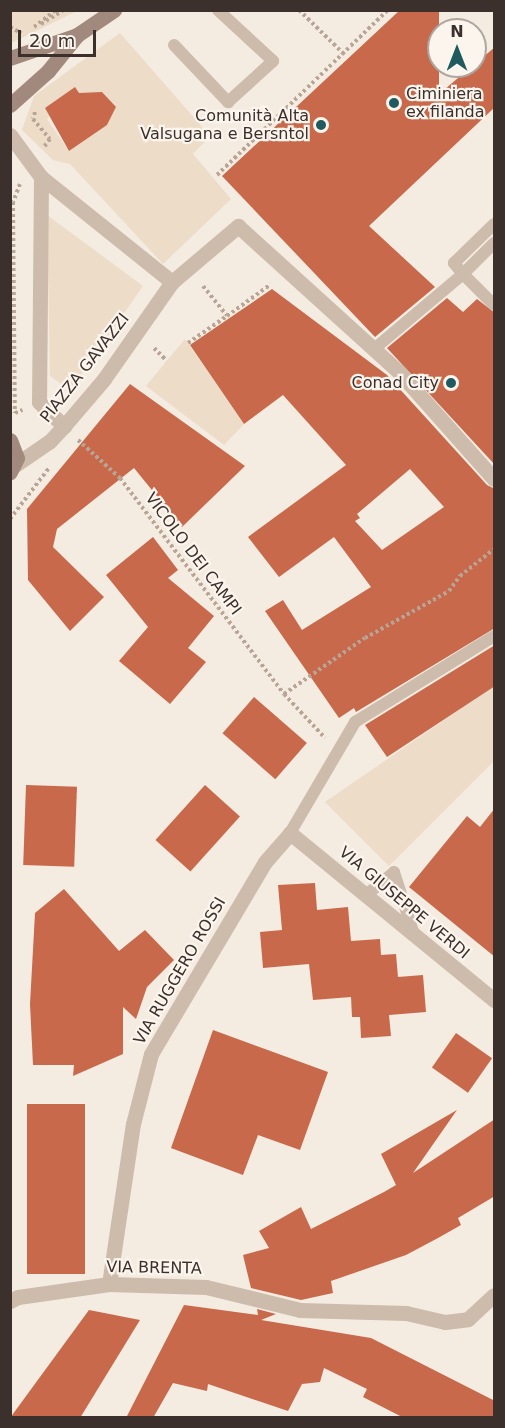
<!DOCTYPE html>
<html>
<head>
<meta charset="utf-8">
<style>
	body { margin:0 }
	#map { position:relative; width:505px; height:1428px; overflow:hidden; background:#f4ebe1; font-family:"DejaVu Sans",sans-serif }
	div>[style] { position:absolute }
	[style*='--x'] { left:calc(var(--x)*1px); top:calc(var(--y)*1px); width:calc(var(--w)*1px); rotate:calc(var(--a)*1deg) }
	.plaza>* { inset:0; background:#ecdcc8 }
	.building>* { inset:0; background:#c8694b; transform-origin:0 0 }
	.path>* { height:4px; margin-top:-2px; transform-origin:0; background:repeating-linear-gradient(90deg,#b9a596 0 3px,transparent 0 6px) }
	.service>* { height:12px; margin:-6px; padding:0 6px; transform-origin:6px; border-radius:6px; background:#cdbbac }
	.pedestrian>* { height:15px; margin:-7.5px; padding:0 7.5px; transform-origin:7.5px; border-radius:7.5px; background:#cdbbac }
	.minor>* { height:15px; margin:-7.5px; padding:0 7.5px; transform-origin:7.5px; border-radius:7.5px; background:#cdbbac }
	.secondary>* { height:15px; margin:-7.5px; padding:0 7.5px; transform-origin:7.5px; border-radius:7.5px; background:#a18a7d }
	.dots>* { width:16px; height:16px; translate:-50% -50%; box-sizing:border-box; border:3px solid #fbf5ee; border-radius:50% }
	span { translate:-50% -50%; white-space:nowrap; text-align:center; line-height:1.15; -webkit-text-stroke:4.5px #fbf5ee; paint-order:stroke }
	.poi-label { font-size:16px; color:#3b302b }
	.left { translate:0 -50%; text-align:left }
	.right { translate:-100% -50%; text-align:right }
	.street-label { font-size:16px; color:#3b302b }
	.frame { position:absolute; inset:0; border:12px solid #3b302b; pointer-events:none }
	.north { position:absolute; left:427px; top:18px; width:60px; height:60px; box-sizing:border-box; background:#fbf5ee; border:2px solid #aea6a0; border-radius:50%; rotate:0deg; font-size:16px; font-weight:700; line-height:24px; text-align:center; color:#3b302b }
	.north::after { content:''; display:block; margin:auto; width:21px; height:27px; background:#1f5a5e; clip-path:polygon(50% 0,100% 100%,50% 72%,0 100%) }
	.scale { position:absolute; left:18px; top:30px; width:78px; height:27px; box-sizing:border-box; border:3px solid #3b302b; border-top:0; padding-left:8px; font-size:18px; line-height:21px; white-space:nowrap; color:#3b302b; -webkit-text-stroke:4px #fbf5ee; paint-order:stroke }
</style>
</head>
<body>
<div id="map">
	<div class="plaza">
		<i style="clip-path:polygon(11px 10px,77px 10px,77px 11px,11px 43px)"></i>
		<i style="clip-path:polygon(evenodd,120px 33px,210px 136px,193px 154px,231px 199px,163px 264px,70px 164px,53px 160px,22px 130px,34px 96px,120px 33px,75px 88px,81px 96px,102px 92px,116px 107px,107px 125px,69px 151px,47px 119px,50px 116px,45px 108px,75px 88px)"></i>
		<i style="clip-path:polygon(47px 215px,143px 286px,70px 390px,50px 376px)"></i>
		<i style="clip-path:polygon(185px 339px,244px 424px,224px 445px,146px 386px)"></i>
		<i style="clip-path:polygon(494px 686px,494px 761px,389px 866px,325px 802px)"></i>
	</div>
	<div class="building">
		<i style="clip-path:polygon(400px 10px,439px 10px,439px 94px,495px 47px,495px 107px,369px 226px,435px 287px,375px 337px,222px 176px)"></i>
		<i style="clip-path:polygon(75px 87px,79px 93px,102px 92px,116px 107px,107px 125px,69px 151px,45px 108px)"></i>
		<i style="clip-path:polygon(evenodd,272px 289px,387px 375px,487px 485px,495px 489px,495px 628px,356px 712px,354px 708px,339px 718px,265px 611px,283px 600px,302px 630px,371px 587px,334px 537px,279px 577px,248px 537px,346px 465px,283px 395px,244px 424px,190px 345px,272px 289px,410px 469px,444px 507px,382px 550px,355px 521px,360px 518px,357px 514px,410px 469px)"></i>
		<i style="clip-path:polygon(447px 298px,463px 312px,477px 299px,495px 313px,495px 465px,387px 348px)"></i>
		<i style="clip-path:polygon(130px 384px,245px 466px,182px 527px,134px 468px,57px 529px,53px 547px,104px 597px,70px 631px,28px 580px,27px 509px)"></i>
		<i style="clip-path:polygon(153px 537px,178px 570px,168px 578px,214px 616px,188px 648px,206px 662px,170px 704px,119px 661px,148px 627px,106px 575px)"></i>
		<i style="clip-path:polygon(495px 645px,495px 686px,387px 757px,365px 725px)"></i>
		<i style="left:254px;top:697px;width:70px;height:48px;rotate:41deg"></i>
		<i style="left:26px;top:785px;width:51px;height:80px;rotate:2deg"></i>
		<i style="left:205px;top:785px;width:47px;height:74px;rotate:42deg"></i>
		<i style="clip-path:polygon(495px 808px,495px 957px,409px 887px,467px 816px,480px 827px)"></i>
		<i style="clip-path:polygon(315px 883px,317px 910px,348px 907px,351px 941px,380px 939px,381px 955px,396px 954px,398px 977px,423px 975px,426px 1012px,389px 1015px,391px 1036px,361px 1038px,360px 1017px,352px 1017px,351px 997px,313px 1000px,309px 964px,263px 968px,260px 932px,282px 930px,278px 885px)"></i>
		<i style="clip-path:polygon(64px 889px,119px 951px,145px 930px,174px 960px,147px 987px,136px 1019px,123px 1007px,123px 1054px,73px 1076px,74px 1065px,33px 1065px,30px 1004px,35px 913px)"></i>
		<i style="clip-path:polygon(213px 1030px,328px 1072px,300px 1150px,258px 1135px,243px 1175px,171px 1148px)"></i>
		<i style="left:456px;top:1033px;width:44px;height:42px;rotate:35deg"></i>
		<i style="left:27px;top:1104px;width:58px;height:170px"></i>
		<i style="clip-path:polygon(457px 1110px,413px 1173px,495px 1119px,495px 1196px,458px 1218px,461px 1225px,438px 1238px,406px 1255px,331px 1281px,333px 1293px,301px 1300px,251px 1288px,243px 1255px,269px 1248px,259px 1231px,301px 1207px,311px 1229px,384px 1192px,396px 1185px,381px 1154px)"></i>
		<i style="clip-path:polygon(184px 1305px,258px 1315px,257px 1309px,276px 1314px,261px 1320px,371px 1338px,495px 1401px,495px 1418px,404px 1418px,363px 1397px,367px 1389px,324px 1368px,320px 1382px,302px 1384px,288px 1411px,208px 1384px,207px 1391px,173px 1383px,153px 1418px,126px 1418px)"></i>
		<i style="clip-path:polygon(89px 1310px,140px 1320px,80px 1418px,10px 1418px)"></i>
	</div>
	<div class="path">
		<i style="--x:299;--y:10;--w:63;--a:44.4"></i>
		<i style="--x:41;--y:24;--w:26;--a:-32"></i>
		<i style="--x:10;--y:27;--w:13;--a:29"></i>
		<i style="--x:34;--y:27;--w:28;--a:-38"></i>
		<i style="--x:35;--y:112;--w:7;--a:106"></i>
		<i style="--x:33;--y:119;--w:26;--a:50"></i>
		<i style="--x:50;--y:139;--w:10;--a:127"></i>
		<i style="--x:217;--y:175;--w:238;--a:-44"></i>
		<i style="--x:20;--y:184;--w:19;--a:111"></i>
		<i style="--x:13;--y:202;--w:211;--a:89.5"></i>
		<i style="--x:15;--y:413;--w:8;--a:-23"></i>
		<i style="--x:203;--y:286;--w:38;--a:51"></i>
		<i style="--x:227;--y:316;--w:54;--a:-36"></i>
		<i style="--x:188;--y:343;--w:47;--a:-34.7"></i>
		<i style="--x:154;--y:348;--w:18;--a:45"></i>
		<i style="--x:78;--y:440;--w:57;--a:42.1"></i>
		<i style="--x:120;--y:478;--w:271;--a:52.8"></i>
		<i style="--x:284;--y:694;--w:98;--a:-34.7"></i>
		<i style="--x:365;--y:638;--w:96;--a:-29.2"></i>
		<i style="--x:449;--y:591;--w:19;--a:-54"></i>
		<i style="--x:460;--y:576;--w:43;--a:-38.5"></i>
		<i style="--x:10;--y:519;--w:64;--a:-52.6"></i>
		<i style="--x:284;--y:694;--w:60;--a:47"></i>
	</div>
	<div class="service">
		<i style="--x:174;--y:45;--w:79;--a:46.5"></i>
		<i style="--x:228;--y:102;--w:61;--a:-42.3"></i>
		<i style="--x:273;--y:61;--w:75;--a:-137.2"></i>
		<i style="--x:494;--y:224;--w:56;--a:135.7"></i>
		<i style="--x:454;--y:263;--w:14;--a:51"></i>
		<i style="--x:463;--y:274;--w:44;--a:-45"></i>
		<i style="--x:374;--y:349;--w:116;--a:-40.1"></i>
		<i style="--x:463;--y:274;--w:44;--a:45"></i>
		<i style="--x:290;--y:833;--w:129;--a:-59.6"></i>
		<i style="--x:355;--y:722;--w:163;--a:-31.7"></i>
		<i style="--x:366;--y:895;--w:36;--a:-39"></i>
		<i style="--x:394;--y:872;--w:66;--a:72.4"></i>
	</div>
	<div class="pedestrian">
		<i style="--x:238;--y:226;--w:217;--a:42.2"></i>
		<i style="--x:399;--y:372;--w:143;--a:48.4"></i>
	</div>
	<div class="minor">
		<i style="--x:10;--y:135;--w:52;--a:53.6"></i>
		<i style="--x:41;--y:177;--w:168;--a:38.7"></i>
		<i style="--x:41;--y:177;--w:225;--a:90.5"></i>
		<i style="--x:39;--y:402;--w:35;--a:44"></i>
		<i style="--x:15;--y:465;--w:42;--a:-34.4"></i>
		<i style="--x:50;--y:441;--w:21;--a:-47"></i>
		<i style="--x:64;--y:426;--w:62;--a:-49.6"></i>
		<i style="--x:104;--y:379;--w:118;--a:-55"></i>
		<i style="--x:172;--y:282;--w:87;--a:-40.3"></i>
		<i style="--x:109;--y:1284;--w:162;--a:-81.5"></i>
		<i style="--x:133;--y:1124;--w:72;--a:-75.6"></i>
		<i style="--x:151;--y:1054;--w:223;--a:-59.3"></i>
		<i style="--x:265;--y:862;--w:38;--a:-49"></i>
		<i style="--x:290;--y:833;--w:264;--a:39.3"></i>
		<i style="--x:10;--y:1301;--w:9;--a:-27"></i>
		<i style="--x:18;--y:1297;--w:92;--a:-8.1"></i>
		<i style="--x:109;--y:1284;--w:97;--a:1.8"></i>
		<i style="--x:206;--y:1287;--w:97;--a:13.7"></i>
		<i style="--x:300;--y:1310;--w:106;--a:1.6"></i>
		<i style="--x:406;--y:1313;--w:40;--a:13"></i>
		<i style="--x:445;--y:1322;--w:23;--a:-7"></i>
		<i style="--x:468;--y:1319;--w:35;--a:-43"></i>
	</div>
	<div class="secondary">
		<i style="--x:10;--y:58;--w:71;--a:-18.9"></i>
		<i style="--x:10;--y:105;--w:51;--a:-41.8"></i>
		<i style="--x:48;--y:71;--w:46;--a:-51.1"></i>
		<i style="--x:77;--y:35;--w:45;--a:-34"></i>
		<i style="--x:10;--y:440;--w:19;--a:69"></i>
		<i style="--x:17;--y:458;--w:16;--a:117"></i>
	</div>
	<div class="dots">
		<i style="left:394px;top:103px;background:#1f5a5e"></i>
		<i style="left:321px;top:125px;background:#1f5a5e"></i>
		<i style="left:451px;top:383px;background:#1f5a5e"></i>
	</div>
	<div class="poi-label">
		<span class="left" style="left:406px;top:103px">Ciminiera<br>ex filanda</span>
		<span class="right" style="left:309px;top:125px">Comunità Alta<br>Valsugana e Bersntol</span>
		<span class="right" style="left:439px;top:383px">Conad City</span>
	</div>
	<div class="street-label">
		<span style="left:85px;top:368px;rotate:-52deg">PIAZZA GAVAZZI</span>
		<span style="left:193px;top:554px;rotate:53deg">VICOLO DEI CAMPI</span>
		<span style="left:404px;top:903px;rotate:40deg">VIA GIUSEPPE VERDI</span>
		<span style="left:180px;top:971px;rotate:-60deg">VIA RUGGERO ROSSI</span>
		<span style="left:154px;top:1268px;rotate:1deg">VIA BRENTA</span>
	</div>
	<div class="frame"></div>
	<div class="north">N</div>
	<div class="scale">20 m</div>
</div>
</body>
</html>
